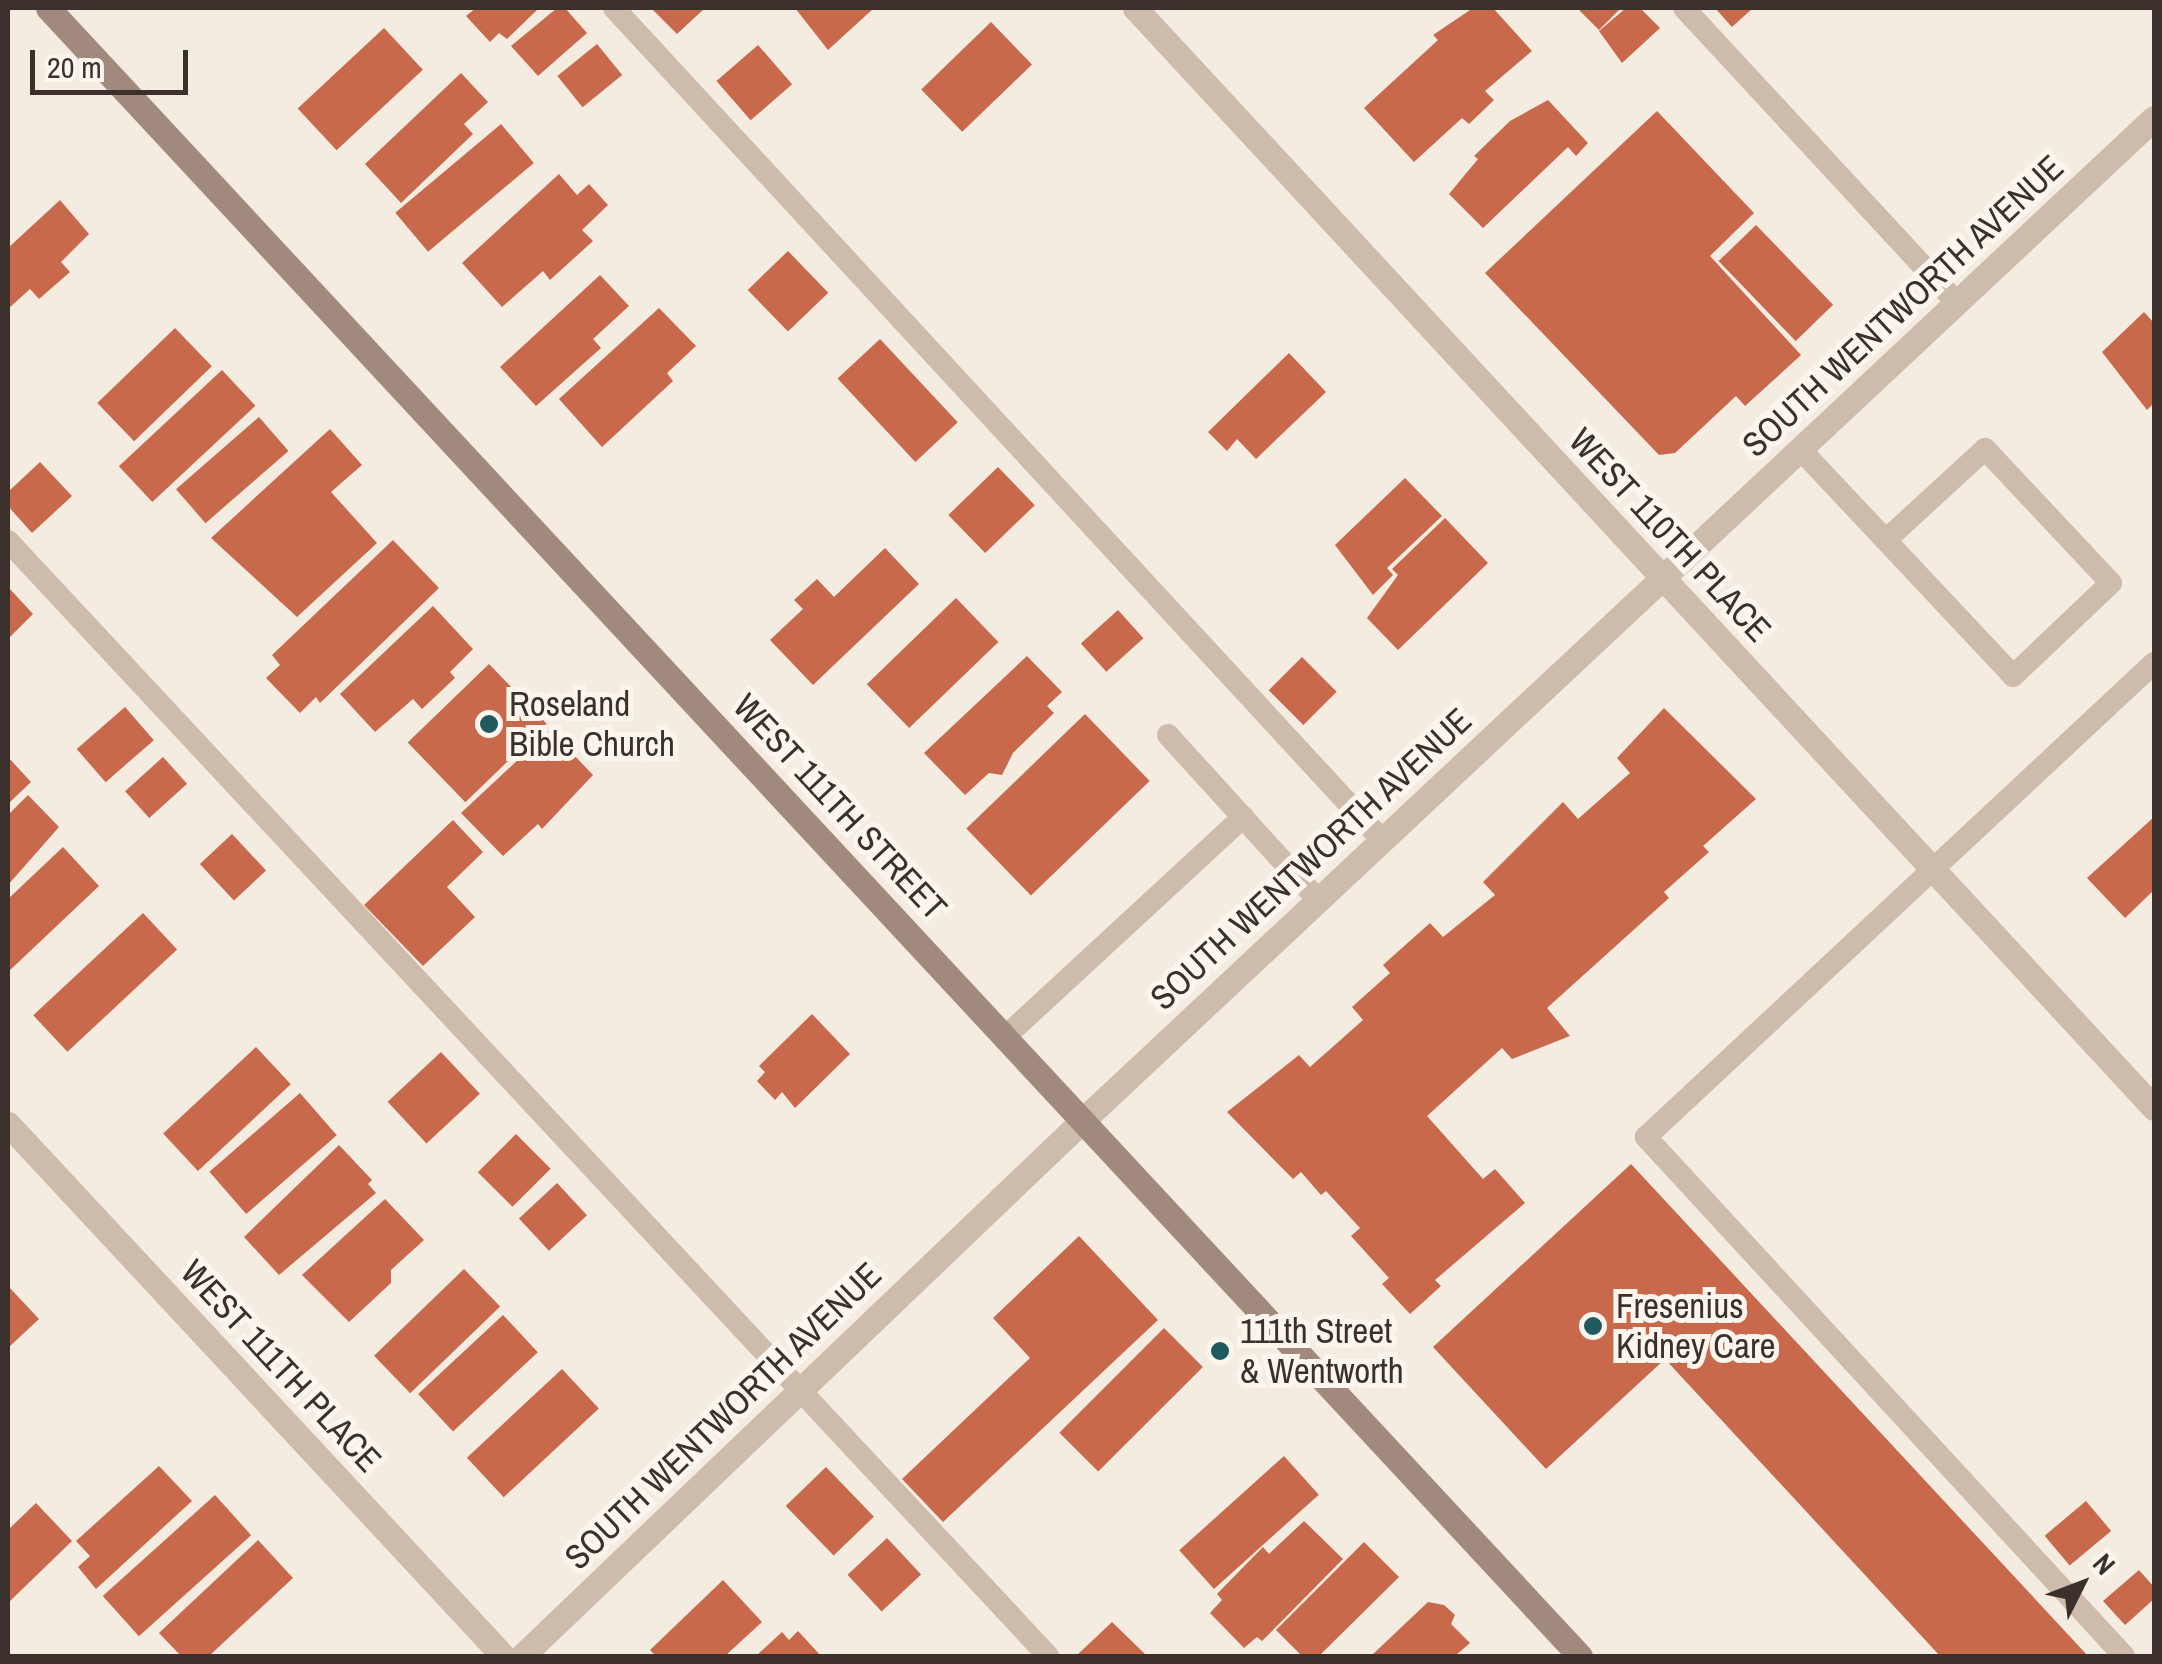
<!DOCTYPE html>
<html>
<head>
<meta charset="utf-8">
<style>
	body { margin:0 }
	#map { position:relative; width:2162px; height:1664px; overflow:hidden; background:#f4ebe1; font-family:"Archivo Narrow",sans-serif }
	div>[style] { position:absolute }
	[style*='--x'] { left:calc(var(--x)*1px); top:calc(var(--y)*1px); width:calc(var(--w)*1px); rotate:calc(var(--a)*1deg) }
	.building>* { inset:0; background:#c8694b; transform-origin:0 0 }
	.service>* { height:22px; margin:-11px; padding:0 11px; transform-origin:11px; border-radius:11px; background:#cdbbac }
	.minor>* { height:25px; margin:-12.5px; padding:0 12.5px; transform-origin:12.5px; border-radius:12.5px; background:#cdbbac }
	.tertiary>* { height:25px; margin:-12.5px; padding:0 12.5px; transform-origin:12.5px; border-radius:12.5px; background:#cdbbac }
	.secondary>* { height:25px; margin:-12.5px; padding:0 12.5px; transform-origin:12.5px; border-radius:12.5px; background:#a18a7d }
	.dots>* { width:28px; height:28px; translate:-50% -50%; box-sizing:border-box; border:5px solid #fbf5ee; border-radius:50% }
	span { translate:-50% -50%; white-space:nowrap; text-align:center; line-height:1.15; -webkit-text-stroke:10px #fbf5ee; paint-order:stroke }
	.street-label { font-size:35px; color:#3b302b }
	.poi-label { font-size:35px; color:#3b302b }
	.left { translate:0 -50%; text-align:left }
	.frame { position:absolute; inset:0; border:10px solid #3b302b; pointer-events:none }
	.north { position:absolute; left:2032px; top:1534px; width:100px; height:100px; -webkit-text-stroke:8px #fbf5ee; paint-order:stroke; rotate:48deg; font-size:28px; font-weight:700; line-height:40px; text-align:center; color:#3b302b }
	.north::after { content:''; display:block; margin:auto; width:35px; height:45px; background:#3b302b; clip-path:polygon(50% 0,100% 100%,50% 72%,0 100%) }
	.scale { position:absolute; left:30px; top:50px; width:158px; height:45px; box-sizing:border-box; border:5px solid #3b302b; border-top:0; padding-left:12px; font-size:30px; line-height:35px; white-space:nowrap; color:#3b302b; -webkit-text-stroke:8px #fbf5ee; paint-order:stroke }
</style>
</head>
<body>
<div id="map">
	<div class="building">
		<i style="clip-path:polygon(476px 8px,535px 8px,537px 10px,507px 39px,499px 33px,490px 42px,466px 16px)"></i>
		<i style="clip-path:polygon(557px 8px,565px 8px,587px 33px,538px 76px,511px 46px)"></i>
		<i style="clip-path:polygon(651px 8px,705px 8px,677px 34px)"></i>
		<i style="clip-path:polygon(795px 8px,874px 8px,828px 50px)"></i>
		<i style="clip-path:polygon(1473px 8px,1493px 8px,1532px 51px,1485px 91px,1494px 100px,1469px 124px,1462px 118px,1414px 162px,1364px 108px,1438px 40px,1433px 35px)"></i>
		<i style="clip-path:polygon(1577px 8px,1621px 8px,1599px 30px)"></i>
		<i style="clip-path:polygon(1626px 8px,1640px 8px,1660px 28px,1622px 63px,1599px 31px)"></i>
		<i style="clip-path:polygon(1715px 8px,1753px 8px,1732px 27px)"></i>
		<i style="left:991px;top:22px;width:59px;height:97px;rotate:46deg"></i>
		<i style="left:384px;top:28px;width:57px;height:118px;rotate:47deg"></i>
		<i style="left:597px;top:44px;width:40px;height:51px;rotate:51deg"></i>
		<i style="left:758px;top:45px;width:52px;height:55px;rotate:49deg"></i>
		<i style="clip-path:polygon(461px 73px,488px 102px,464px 124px,473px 134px,401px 203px,365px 164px)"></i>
		<i style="clip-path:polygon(1548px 100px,1588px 143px,1576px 156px,1568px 147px,1483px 228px,1449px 194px,1478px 159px,1474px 156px,1510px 121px)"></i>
		<i style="clip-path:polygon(1657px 111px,1754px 213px,1710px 256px,1801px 355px,1745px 406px,1736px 396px,1675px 453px,1659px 455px,1485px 273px)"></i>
		<i style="left:501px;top:124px;width:51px;height:138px;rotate:50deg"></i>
		<i style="clip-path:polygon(559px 174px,577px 195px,589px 184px,608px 205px,582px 230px,593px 241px,550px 280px,543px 271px,502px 307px,462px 263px)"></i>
		<i style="clip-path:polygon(60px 200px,89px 234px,61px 262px,70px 272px,39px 299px,30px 289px,8px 309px,8px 248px)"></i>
		<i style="left:1756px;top:225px;width:111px;height:52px;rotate:46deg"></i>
		<i style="left:788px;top:251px;width:58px;height:56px;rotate:46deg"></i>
		<i style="clip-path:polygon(600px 275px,629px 306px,593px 339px,601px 348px,536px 406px,500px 367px)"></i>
		<i style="clip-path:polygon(659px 308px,696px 346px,667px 373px,673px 381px,602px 447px,559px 399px)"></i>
		<i style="clip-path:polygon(2144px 312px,2154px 323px,2154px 403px,2147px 410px,2102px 352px)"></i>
		<i style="left:175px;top:328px;width:53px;height:108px;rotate:46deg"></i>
		<i style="left:880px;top:339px;width:114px;height:58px;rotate:47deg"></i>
		<i style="clip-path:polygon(1289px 353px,1326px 392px,1256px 459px,1237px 439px,1227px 451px,1208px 432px)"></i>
		<i style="left:222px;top:370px;width:49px;height:141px;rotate:47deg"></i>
		<i style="left:259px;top:417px;width:45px;height:110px;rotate:49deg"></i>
		<i style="clip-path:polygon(330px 429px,362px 465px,331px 492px,377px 543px,297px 617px,211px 538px)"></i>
		<i style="clip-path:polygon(40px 462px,72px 496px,32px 533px,8px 506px,8px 492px)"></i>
		<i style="left:998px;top:467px;width:53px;height:69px;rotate:46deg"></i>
		<i style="clip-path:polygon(1405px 478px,1442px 516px,1387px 568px,1393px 575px,1373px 595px,1335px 545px)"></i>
		<i style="clip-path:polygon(1445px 518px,1488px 563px,1398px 650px,1367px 618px,1398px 575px,1392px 569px)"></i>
		<i style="clip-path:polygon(393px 540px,439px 588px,320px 703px,316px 697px,300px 713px,266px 678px,280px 665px,272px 655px)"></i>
		<i style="clip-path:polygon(885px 548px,919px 584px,813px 685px,770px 640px,803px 609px,794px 600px,817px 579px,834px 597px)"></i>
		<i style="clip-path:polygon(8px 587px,33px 614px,8px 639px)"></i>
		<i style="left:956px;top:598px;width:61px;height:124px;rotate:46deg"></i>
		<i style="clip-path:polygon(433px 606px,473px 649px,450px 672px,455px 678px,422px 709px,413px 699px,375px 732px,340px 694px)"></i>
		<i style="left:1118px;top:610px;width:38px;height:50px;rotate:48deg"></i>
		<i style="clip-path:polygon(1027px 656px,1062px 692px,1047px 706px,1054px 713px,1013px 753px,1002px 775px,989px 773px,965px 795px,924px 753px)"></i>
		<i style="left:1302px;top:657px;width:49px;height:47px;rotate:45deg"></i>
		<i style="left:489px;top:664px;width:83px;height:113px;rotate:46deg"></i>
		<i style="left:125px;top:707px;width:44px;height:64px;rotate:49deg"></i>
		<i style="clip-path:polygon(1664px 708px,1756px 799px,1703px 846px,1709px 852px,1664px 892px,1669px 898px,1547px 1008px,1570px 1036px,1512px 1059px,1502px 1048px,1427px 1116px,1483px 1179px,1495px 1169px,1525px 1203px,1435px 1280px,1441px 1286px,1410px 1314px,1382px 1284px,1389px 1278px,1351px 1236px,1360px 1228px,1326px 1191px,1321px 1195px,1301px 1172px,1293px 1179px,1227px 1112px,1299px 1055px,1310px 1067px,1363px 1020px,1352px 1007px,1390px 973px,1383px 965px,1430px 923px,1443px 937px,1495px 895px,1483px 882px,1563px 802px,1578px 819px,1630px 773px,1617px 758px)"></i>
		<i style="left:1085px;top:714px;width:93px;height:165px;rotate:46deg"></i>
		<i style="clip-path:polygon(550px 730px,593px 775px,542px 829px,538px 824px,503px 856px,461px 813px)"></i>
		<i style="clip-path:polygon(8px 757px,31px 782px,8px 804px)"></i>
		<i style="left:163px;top:757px;width:36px;height:51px;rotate:48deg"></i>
		<i style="clip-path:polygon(28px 795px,59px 827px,8px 885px,8px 815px)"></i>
		<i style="clip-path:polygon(2154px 817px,2154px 890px,2125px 918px,2087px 878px)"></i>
		<i style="clip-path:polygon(453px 820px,483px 852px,447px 887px,475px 917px,423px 966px,364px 905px)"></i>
		<i style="left:232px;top:834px;width:50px;height:44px;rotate:47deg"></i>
		<i style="clip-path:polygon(63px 847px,99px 886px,8px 972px,8px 899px)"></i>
		<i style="left:143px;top:913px;width:50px;height:150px;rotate:47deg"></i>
		<i style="clip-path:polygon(812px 1014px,850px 1054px,795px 1108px,782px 1092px,775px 1100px,757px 1081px,765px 1072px,759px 1066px)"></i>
		<i style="left:256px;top:1047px;width:51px;height:127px;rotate:47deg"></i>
		<i style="left:441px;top:1052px;width:57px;height:73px;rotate:47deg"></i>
		<i style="left:300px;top:1093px;width:56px;height:120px;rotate:49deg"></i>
		<i style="left:516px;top:1134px;width:49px;height:54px;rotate:45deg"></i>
		<i style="clip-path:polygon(339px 1145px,372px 1180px,368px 1184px,376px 1193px,279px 1275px,244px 1237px)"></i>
		<i style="clip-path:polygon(1631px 1164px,2088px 1656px,1940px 1656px,1665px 1359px,1546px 1469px,1433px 1347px)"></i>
		<i style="left:557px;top:1183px;width:44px;height:52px;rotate:47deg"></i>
		<i style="clip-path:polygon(385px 1199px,424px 1240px,391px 1270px,391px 1283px,349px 1322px,302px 1275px)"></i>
		<i style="clip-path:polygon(1079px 1236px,1158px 1320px,943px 1522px,902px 1479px,1030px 1358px,993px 1318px)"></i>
		<i style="left:464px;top:1269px;width:52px;height:125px;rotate:46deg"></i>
		<i style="clip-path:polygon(8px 1286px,39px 1319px,8px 1348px)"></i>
		<i style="left:503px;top:1315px;width:51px;height:116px;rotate:47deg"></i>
		<i style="left:1164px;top:1328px;width:55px;height:148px;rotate:45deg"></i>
		<i style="left:562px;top:1369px;width:54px;height:130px;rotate:47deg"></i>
		<i style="left:1284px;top:1456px;width:52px;height:141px;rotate:48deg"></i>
		<i style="clip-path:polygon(159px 1466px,192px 1501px,96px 1589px,78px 1567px,90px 1556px,76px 1541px)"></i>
		<i style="left:826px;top:1467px;width:69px;height:56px;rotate:46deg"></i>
		<i style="left:215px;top:1495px;width:54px;height:151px;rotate:48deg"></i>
		<i style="left:2086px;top:1501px;width:39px;height:54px;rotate:50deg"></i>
		<i style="clip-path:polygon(36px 1503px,72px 1541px,8px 1603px,8px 1530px)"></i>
		<i style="clip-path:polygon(1304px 1521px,1343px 1559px,1262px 1641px,1257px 1637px,1244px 1648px,1210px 1613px,1222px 1600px,1217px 1594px,1263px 1547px,1269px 1554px)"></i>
		<i style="left:887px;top:1538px;width:50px;height:54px;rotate:47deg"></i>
		<i style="clip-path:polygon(258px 1540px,293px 1578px,209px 1656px,181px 1656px,159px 1633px)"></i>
		<i style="clip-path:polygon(1364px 1542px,1399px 1577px,1319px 1656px,1302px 1656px,1276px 1630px)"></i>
		<i style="clip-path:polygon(2139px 1570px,2154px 1587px,2154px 1599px,2125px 1625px,2103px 1601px)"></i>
		<i style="clip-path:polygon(723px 1580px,762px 1622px,725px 1656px,656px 1656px,650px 1650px)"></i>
		<i style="clip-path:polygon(1428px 1602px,1444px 1605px,1455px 1615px,1451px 1624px,1470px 1643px,1455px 1656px,1371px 1656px)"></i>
		<i style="clip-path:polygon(1112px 1622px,1147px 1656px,1076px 1656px)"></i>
		<i style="clip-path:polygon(798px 1631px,821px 1656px,756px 1656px,782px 1632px,789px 1640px)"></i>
	</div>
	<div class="service">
		<i style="--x:614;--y:8;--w:1132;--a:47.29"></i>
		<i style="--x:1684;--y:8;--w:402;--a:47.2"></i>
		<i style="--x:1801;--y:450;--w:310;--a:46.8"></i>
		<i style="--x:2013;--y:676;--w:135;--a:-43.5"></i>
		<i style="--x:2111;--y:583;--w:184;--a:-133.2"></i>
		<i style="--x:1985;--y:449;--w:134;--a:137.4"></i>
		<i style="--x:8;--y:541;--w:1525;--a:46.99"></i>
		<i style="--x:1168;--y:735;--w:223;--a:47.7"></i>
		<i style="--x:1006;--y:1036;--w:323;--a:-42.7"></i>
		<i style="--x:2124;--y:1656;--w:706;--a:-132.65"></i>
		<i style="--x:1646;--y:1137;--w:695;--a:-43.02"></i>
	</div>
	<div class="minor">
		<i style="--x:1135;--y:8;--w:1499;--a:47.19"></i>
		<i style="--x:8;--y:1124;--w:727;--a:47.06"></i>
	</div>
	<div class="tertiary">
		<i style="--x:522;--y:1656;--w:774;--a:-43.69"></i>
		<i style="--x:1082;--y:1121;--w:1468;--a:-43.1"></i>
	</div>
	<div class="secondary">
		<i style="--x:48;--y:8;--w:2250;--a:47.09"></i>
	</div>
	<div class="dots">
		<i style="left:489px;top:724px;background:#1f5a5e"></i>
		<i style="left:1593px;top:1326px;background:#1f5a5e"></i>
		<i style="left:1220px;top:1351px;background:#1f5a5e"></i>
	</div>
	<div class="street-label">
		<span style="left:1903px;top:306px;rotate:-43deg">SOUTH WENTWORTH AVENUE</span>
		<span style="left:1670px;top:535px;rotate:47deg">WEST 110TH PLACE</span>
		<span style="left:840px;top:807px;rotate:47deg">WEST 111TH STREET</span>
		<span style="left:1311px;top:859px;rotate:-43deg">SOUTH WENTWORTH AVENUE</span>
		<span style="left:281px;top:1366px;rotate:47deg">WEST 111TH PLACE</span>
		<span style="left:723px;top:1416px;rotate:-44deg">SOUTH WENTWORTH AVENUE</span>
	</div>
	<div class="poi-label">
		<span class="left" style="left:509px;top:724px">Roseland<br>Bible Church</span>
		<span class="left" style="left:1616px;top:1326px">Fresenius<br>Kidney Care</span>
		<span class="left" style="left:1240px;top:1351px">111th Street<br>&amp; Wentworth</span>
	</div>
	<div class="frame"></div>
	<div class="north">N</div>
	<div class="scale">20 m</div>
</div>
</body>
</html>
